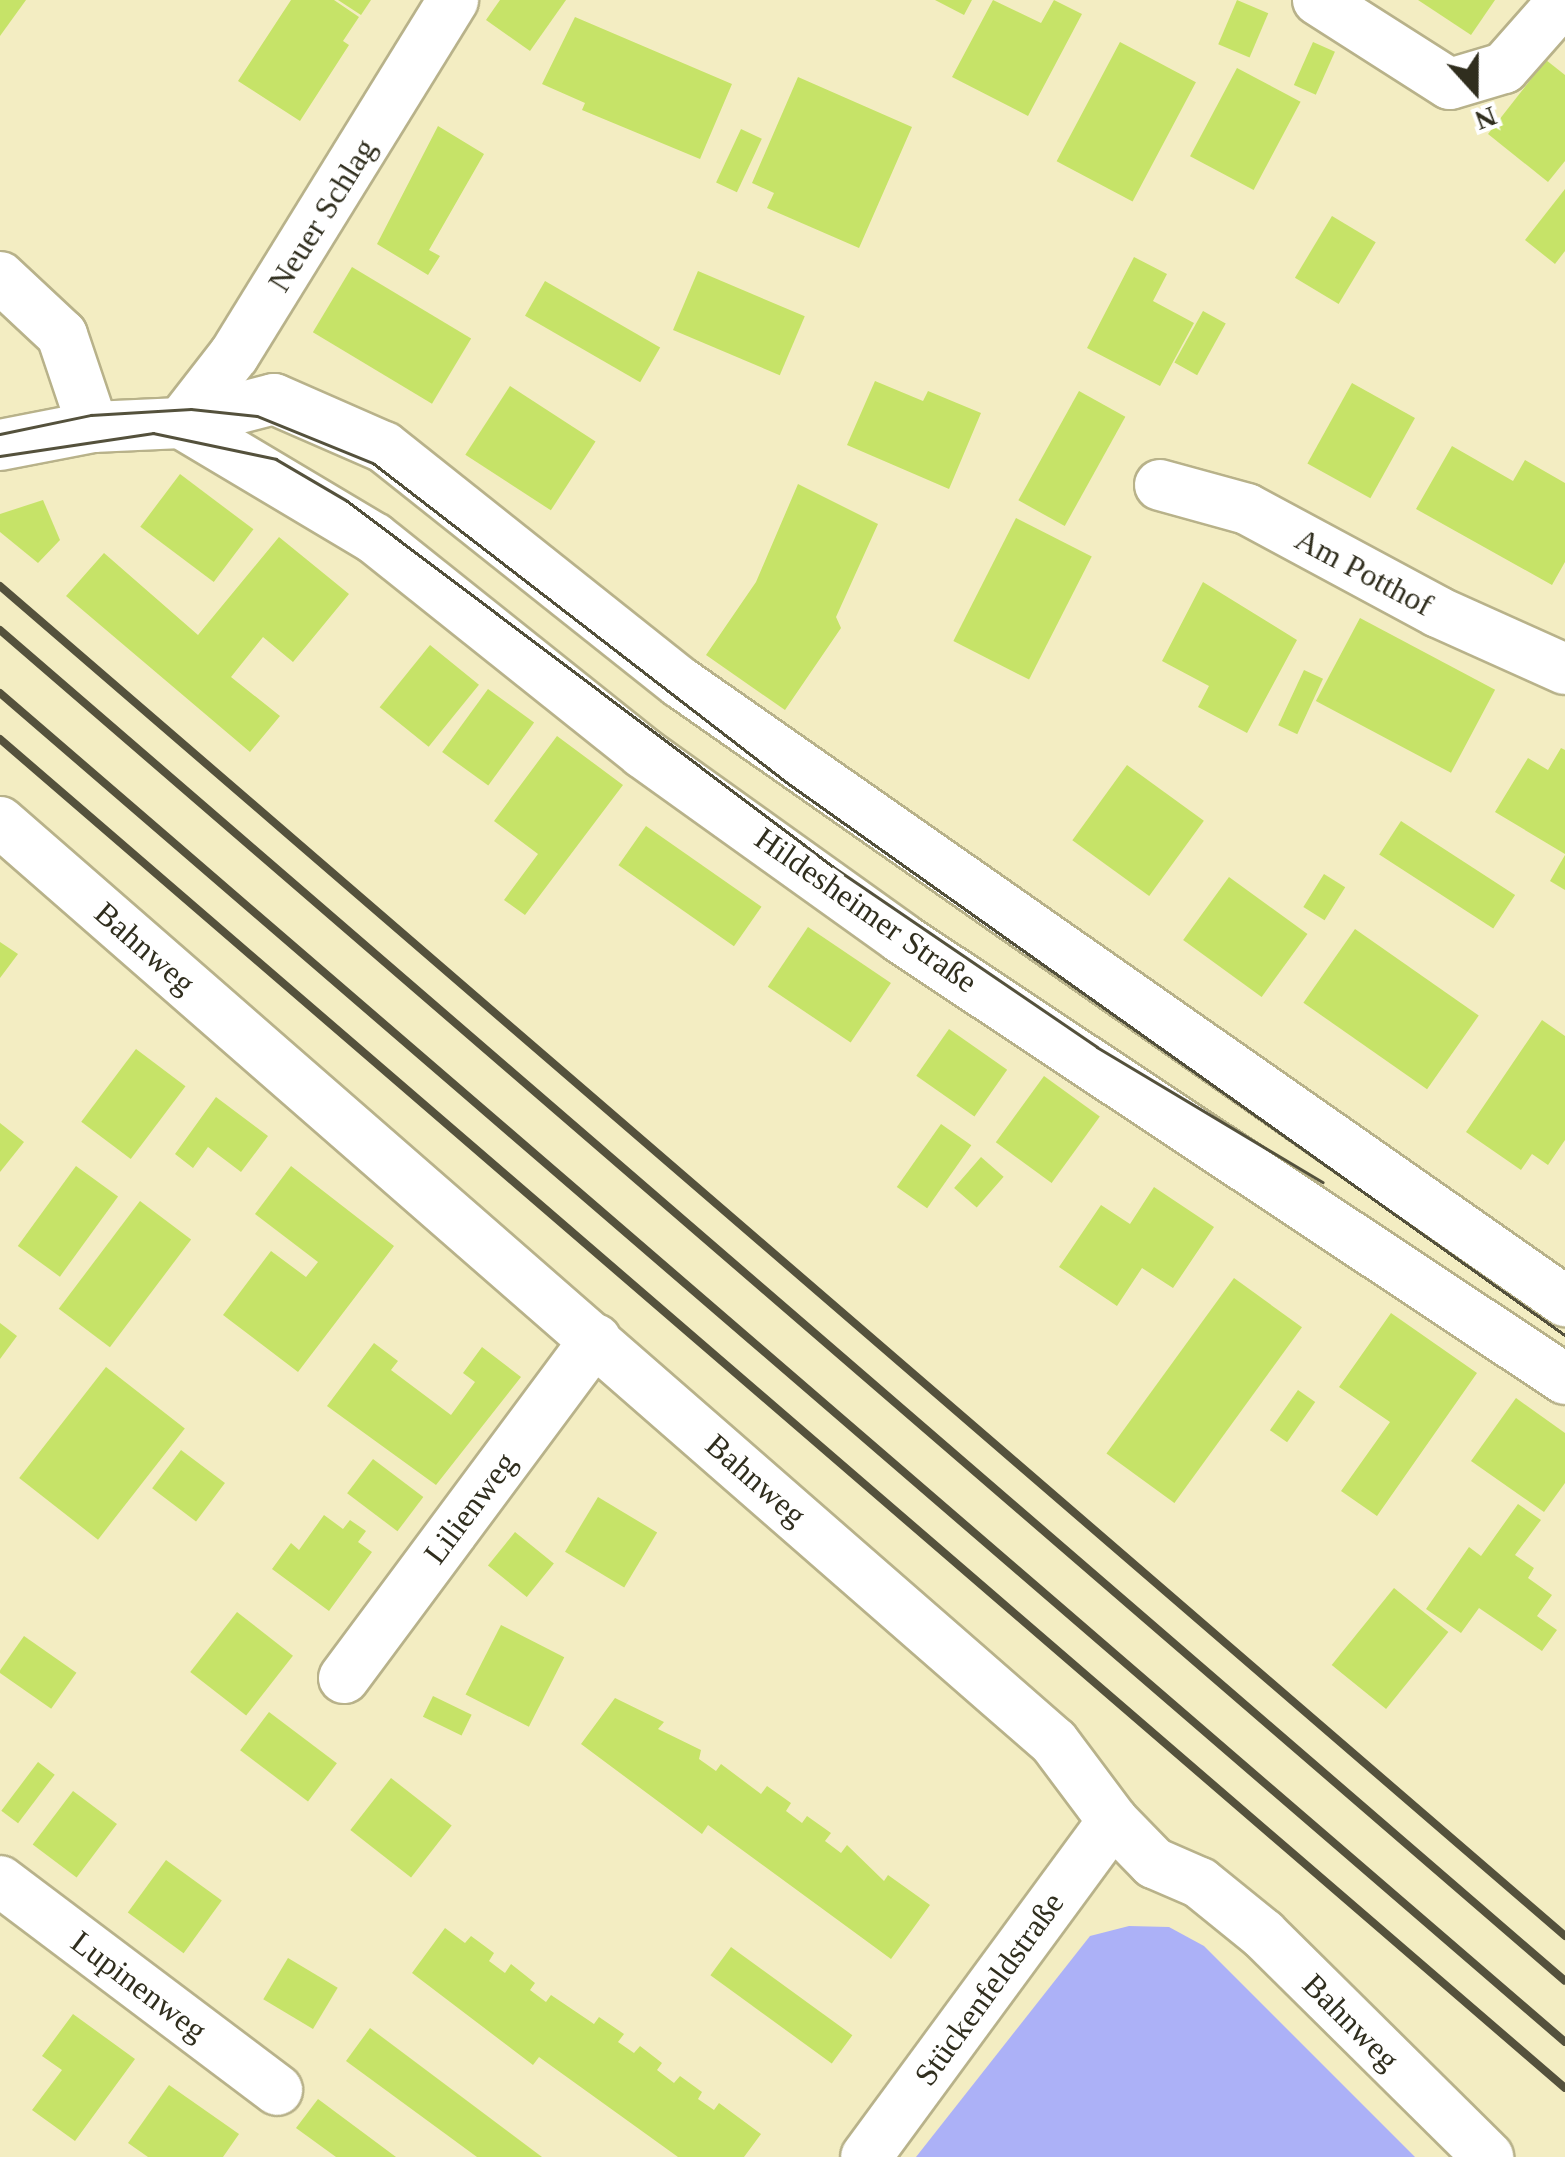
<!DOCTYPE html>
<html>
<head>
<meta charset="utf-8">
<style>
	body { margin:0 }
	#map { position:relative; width:1565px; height:2157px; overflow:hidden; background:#f3edc2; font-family:"Times New Roman",serif }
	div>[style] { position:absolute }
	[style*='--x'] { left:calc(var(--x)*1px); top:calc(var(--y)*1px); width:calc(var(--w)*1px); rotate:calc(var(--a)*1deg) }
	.green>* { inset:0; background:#acb1f7 }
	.building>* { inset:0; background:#c6e368; transform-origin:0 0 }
	.roads { filter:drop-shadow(2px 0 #b8b28a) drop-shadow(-2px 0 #b8b28a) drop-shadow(0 2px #b8b28a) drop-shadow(0 -2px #b8b28a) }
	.minor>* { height:50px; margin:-25px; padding:0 25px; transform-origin:25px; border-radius:25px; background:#fff }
	.tram>* { height:2.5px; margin:-1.25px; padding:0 1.25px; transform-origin:1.25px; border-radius:1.25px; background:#54513c }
	.rail>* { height:8px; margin:-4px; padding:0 4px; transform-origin:4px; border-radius:4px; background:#54513c }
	span { translate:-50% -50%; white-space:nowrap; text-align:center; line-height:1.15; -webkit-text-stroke:9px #fff; paint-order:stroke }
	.street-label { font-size:32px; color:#302e1e }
	.north { position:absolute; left:1425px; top:40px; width:100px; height:100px; -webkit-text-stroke:8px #fff; paint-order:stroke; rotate:159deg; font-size:28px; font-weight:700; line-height:40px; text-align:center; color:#302e1e }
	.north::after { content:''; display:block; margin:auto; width:35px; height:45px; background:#302e1e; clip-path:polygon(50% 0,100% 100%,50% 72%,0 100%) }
</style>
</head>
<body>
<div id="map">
	<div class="green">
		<i style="clip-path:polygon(1129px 1926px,1169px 1927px,1204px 1946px,1415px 2157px,916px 2157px,1090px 1936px)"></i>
	</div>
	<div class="building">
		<i style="clip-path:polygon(0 0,26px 0,0 36px)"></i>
		<i style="clip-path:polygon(291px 0,334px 0,359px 17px,343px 41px,349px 45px,300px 121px,238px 81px)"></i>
		<i style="clip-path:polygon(338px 0,371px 0,361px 15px)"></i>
		<i style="clip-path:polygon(500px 0,566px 0,530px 51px,486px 20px)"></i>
		<i style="clip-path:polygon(935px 0,972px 0,964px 15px)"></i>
		<i style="clip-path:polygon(993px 0,1041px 23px,1054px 0,1082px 14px,1028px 116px,952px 77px)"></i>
		<i style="left:1237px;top:0;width:34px;height:48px;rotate:23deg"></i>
		<i style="clip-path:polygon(1418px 0,1495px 0,1471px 35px)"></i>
		<i style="clip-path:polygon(575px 17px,732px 84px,700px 159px,582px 110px,585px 103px,542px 84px)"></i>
		<i style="left:1120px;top:42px;width:86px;height:135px;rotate:28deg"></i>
		<i style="left:1313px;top:42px;width:24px;height:47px;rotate:24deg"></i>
		<i style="clip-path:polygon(1546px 60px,1565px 75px,1565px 161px,1548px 182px,1488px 134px)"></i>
		<i style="left:1237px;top:68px;width:72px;height:100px;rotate:28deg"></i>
		<i style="clip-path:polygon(798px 77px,912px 127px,859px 248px,767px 208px,774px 193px,752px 183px)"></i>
		<i style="clip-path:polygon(438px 126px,484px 154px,429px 250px,440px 256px,428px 275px,377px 244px)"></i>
		<i style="left:741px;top:129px;width:23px;height:59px;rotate:25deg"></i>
		<i style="clip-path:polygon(1565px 189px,1565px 251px,1555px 264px,1525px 240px)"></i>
		<i style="left:1332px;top:216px;width:51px;height:72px;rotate:31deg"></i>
		<i style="clip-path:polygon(1134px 257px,1167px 274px,1153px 301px,1194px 323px,1160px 386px,1087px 348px)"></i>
		<i style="left:352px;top:267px;width:139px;height:76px;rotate:31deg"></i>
		<i style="left:698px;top:271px;width:116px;height:64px;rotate:23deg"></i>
		<i style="left:545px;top:281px;width:133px;height:40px;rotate:30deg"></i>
		<i style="left:1203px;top:311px;width:26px;height:59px;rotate:29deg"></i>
		<i style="clip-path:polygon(875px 381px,923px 401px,928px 391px,981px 413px,949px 489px,847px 445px)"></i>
		<i style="left:1352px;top:383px;width:72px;height:92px;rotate:29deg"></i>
		<i style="left:510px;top:386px;width:102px;height:82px;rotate:33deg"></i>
		<i style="left:1079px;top:391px;width:53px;height:125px;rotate:29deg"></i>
		<i style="clip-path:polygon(1452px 446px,1513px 481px,1525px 460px,1565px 483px,1565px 562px,1552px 585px,1416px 509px)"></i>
		<i style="left:180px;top:474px;width:92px;height:66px;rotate:37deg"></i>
		<i style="clip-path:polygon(798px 484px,878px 524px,836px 617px,841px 628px,785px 710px,706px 655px,756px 582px)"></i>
		<i style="clip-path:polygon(43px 500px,60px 540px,38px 563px,0 532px,0 514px)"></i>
		<i style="left:1016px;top:518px;width:85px;height:138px;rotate:27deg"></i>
		<i style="clip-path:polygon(279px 537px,349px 594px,293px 662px,263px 637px,231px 677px,280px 716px,250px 752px,66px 596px,104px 553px,198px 635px)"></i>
		<i style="clip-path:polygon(1203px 582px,1297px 640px,1247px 733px,1198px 707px,1209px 686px,1162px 661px)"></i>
		<i style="left:1360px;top:618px;width:153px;height:94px;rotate:28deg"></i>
		<i style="left:430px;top:645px;width:63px;height:80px;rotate:39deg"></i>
		<i style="left:1304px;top:670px;width:21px;height:61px;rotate:25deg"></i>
		<i style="left:488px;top:689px;width:57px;height:78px;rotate:36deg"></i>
		<i style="clip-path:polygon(557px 736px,623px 785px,525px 915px,504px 900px,538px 854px,494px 821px)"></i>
		<i style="clip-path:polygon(1561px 748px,1565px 750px,1565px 854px,1495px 812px,1528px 758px,1548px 770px)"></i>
		<i style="left:1127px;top:765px;width:95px;height:93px;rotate:36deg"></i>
		<i style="left:1401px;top:821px;width:136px;height:40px;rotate:33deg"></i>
		<i style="left:646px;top:826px;width:141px;height:48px;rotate:35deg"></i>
		<i style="clip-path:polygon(1565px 855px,1565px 890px,1550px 881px)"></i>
		<i style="left:1324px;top:874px;width:25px;height:39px;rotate:32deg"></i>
		<i style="left:1229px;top:877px;width:97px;height:78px;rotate:36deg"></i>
		<i style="left:808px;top:927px;width:100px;height:72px;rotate:34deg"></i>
		<i style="left:1355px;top:929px;width:151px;height:90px;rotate:35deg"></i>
		<i style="clip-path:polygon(0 942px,18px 954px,0 978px)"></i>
		<i style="clip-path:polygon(1542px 1020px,1565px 1036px,1565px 1140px,1548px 1165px,1532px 1154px,1521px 1170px,1466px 1132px)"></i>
		<i style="left:949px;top:1029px;width:71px;height:57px;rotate:35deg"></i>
		<i style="left:136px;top:1049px;width:62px;height:91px;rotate:37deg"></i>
		<i style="left:1044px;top:1076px;width:69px;height:82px;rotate:36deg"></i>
		<i style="clip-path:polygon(216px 1097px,268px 1136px,241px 1172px,208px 1147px,193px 1168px,175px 1154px)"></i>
		<i style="clip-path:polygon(0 1123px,24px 1142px,0 1172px)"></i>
		<i style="left:941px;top:1124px;width:37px;height:77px;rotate:35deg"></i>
		<i style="left:981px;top:1157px;width:30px;height:41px;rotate:41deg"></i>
		<i style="left:76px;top:1166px;width:52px;height:99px;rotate:36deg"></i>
		<i style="clip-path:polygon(291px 1166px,394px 1246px,298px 1372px,223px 1315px,271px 1251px,306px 1277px,318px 1262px,255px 1214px)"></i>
		<i style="clip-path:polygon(1154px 1187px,1214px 1227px,1173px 1288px,1142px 1268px,1117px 1306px,1059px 1267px,1101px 1205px,1130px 1224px)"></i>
		<i style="left:140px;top:1201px;width:64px;height:135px;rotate:37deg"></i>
		<i style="left:1234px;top:1278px;width:84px;height:217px;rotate:36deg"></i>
		<i style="clip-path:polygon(1391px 1313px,1477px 1373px,1377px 1516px,1341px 1491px,1390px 1422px,1339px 1387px)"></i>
		<i style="clip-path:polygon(0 1323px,17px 1336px,0 1359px)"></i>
		<i style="clip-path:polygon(374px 1343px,398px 1361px,391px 1370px,451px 1415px,475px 1382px,463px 1373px,482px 1347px,521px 1377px,436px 1485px,327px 1406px)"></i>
		<i style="left:106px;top:1367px;width:100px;height:141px;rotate:38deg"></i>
		<i style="left:1298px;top:1390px;width:21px;height:49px;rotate:35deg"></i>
		<i style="clip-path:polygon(1516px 1398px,1565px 1433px,1565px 1483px,1544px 1512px,1471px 1461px)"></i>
		<i style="left:181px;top:1450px;width:55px;height:48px;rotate:37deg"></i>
		<i style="left:373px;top:1459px;width:63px;height:43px;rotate:37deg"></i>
		<i style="left:598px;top:1497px;width:69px;height:64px;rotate:31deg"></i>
		<i style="clip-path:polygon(1518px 1504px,1541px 1520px,1515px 1555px,1534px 1568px,1528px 1578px,1552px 1595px,1537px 1616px,1557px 1630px,1542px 1651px,1479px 1608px,1461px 1633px,1426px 1609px,1469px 1547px,1481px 1556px)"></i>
		<i style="clip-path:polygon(324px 1515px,343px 1529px,350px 1520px,366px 1531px,358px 1542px,372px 1552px,329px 1611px,272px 1569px,291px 1543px,299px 1550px)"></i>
		<i style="left:515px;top:1532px;width:50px;height:43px;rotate:39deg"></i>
		<i style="left:1394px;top:1588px;width:70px;height:99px;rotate:39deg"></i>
		<i style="left:237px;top:1612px;width:71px;height:76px;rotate:38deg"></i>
		<i style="left:501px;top:1625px;width:71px;height:78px;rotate:27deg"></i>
		<i style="left:24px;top:1636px;width:64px;height:44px;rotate:35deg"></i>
		<i style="left:433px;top:1696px;width:43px;height:23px;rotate:26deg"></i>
		<i style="clip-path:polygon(615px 1698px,664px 1722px,658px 1729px,701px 1750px,699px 1759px,716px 1771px,721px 1764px,761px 1794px,767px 1786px,791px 1803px,786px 1811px,802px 1823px,807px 1816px,831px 1833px,825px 1841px,841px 1853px,847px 1845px,884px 1881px,888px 1875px,930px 1905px,891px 1959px,708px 1825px,702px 1834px,581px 1744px)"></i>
		<i style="left:269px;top:1712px;width:85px;height:48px;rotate:37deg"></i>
		<i style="left:38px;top:1762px;width:21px;height:61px;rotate:37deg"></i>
		<i style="left:391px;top:1778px;width:77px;height:66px;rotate:38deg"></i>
		<i style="left:73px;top:1791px;width:55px;height:67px;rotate:37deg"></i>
		<i style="left:166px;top:1860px;width:69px;height:65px;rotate:36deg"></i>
		<i style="clip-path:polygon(445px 1928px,465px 1943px,471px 1936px,494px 1953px,489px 1961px,505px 1973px,511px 1964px,535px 1983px,530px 1990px,546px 2002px,551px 1995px,594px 2024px,599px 2017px,624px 2034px,618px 2042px,634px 2053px,640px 2046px,662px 2063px,657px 2070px,674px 2083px,680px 2076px,702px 2092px,698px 2099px,714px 2110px,719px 2103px,761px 2134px,744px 2157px,678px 2157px,539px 2057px,533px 2065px,412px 1973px)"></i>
		<i style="left:731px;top:1947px;width:150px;height:35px;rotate:36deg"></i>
		<i style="left:288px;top:1958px;width:58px;height:48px;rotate:31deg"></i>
		<i style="clip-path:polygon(73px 2014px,135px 2059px,75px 2141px,32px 2110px,62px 2070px,42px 2056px)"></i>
		<i style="clip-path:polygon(370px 2028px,542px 2157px,477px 2157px,346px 2061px)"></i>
		<i style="clip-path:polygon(169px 2085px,239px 2134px,223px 2157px,148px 2157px,128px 2143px)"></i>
		<i style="clip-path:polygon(318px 2099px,396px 2157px,336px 2157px,296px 2128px)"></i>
	</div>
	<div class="roads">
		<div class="minor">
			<i style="--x:1318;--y:0;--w:156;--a:32.5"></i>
			<i style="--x:1450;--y:84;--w:56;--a:-16.5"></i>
			<i style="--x:1504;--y:68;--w:91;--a:-48.6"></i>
			<i style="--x:0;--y:277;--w:85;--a:43.1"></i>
			<i style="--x:62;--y:335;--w:97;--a:71.4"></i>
			<i style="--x:181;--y:423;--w:225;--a:30.8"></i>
			<i style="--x:374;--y:538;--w:344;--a:38.6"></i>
			<i style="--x:643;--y:753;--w:317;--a:35.6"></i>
			<i style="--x:901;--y:938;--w:797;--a:33.59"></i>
			<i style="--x:181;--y:423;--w:86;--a:-52.1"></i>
			<i style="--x:234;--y:355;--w:417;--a:-58.3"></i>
			<i style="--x:0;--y:445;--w:95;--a:-11"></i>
			<i style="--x:93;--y:427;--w:88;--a:-2.6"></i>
			<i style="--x:181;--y:423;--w:96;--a:-14.5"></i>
			<i style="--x:274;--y:399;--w:120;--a:23.6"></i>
			<i style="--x:384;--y:447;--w:379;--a:38.5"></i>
			<i style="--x:681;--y:683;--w:1079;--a:34.96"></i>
			<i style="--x:1160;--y:485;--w:90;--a:15.4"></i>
			<i style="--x:1247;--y:509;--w:217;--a:28.3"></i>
			<i style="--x:1438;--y:612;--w:139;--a:24.2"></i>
			<i style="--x:0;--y:822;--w:1399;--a:41.12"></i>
			<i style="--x:1054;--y:1742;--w:99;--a:53.2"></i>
			<i style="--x:1113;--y:1821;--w:59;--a:45.7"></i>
			<i style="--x:1154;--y:1863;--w:50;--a:23.5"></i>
			<i style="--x:1200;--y:1883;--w:81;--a:39"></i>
			<i style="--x:1263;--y:1934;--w:317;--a:44.7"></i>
			<i style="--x:344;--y:1678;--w:422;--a:-53.4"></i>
			<i style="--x:0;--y:1881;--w:347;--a:37"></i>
			<i style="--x:866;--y:2157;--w:417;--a:-53.7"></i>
		</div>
	</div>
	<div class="tram">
		<i style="--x:0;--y:434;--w:93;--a:-11.8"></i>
		<i style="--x:91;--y:415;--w:100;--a:-3.4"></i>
		<i style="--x:191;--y:409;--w:66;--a:6.1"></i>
		<i style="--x:257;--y:416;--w:125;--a:22.1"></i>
		<i style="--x:373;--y:463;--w:525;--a:37.66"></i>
		<i style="--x:789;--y:784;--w:952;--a:35.38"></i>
		<i style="--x:0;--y:456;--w:155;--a:-8.5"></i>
		<i style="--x:153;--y:433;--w:126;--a:11.9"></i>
		<i style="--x:276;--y:459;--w:81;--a:30.4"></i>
		<i style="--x:346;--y:500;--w:612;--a:36.96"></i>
		<i style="--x:835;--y:868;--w:317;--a:34.3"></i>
		<i style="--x:1097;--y:1047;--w:263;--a:30.9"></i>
	</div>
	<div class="rail">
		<i style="--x:0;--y:586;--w:2067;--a:40.78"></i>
		<i style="--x:0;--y:630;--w:2067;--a:40.8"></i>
		<i style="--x:0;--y:693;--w:2066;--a:40.76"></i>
		<i style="--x:0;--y:739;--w:2066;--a:40.76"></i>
	</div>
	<div class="street-label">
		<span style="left:322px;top:215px;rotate:-58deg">Neuer Schlag</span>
		<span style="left:1364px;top:572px;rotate:28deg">Am Potthof</span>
		<span style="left:866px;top:910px;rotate:35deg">Hildesheimer Straße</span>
		<span style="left:145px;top:948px;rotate:41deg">Bahnweg</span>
		<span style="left:756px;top:1480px;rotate:41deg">Bahnweg</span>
		<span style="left:470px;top:1508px;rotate:-53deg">Lilienweg</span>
		<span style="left:139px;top:1986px;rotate:37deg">Lupinenweg</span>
		<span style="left:989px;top:1989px;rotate:-54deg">Stückenfeldstraße</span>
		<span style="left:1351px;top:2022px;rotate:45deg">Bahnweg</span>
	</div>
	<div class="north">N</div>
</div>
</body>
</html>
